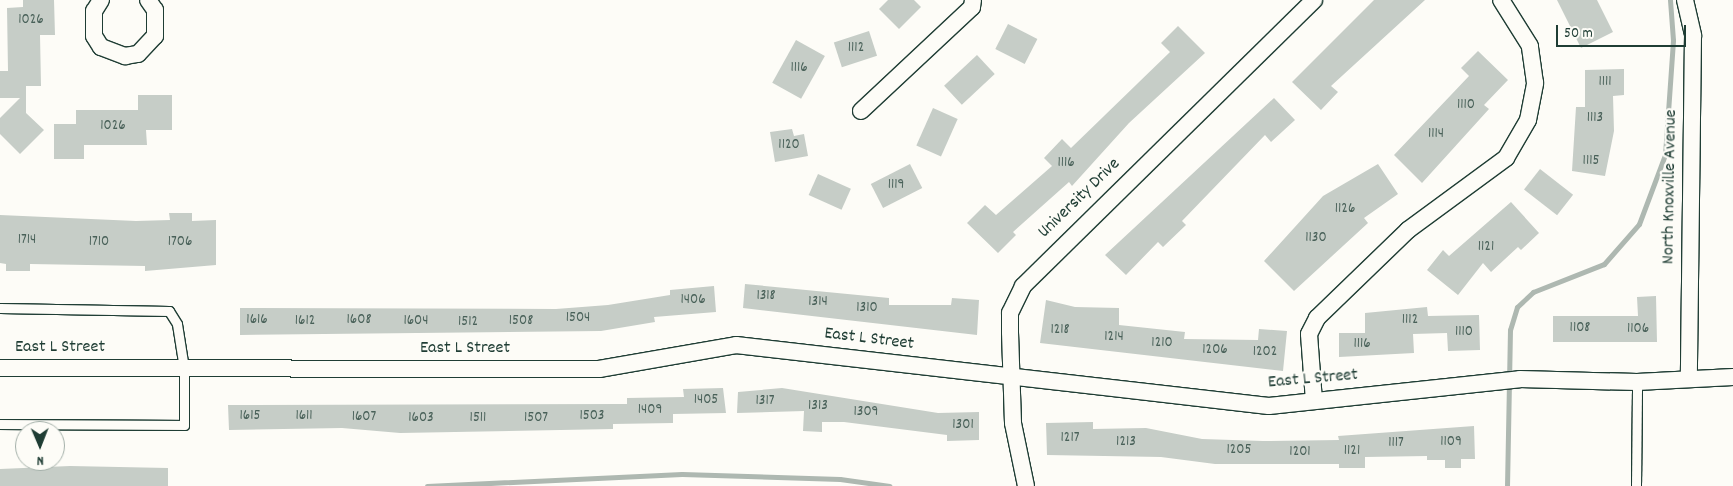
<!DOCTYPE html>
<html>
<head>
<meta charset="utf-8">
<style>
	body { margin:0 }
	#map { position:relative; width:1733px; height:486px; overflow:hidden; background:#fdfcf7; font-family:Dekko,sans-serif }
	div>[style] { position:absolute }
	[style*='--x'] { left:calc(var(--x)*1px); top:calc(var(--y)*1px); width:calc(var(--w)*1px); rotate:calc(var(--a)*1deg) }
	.stream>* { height:5px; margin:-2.5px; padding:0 2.5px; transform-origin:2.5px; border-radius:2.5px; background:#aeb8b1 }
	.building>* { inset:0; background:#c6cdc7; transform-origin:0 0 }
	.roads { filter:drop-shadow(1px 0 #1f3d34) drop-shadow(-1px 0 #1f3d34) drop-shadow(0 1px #1f3d34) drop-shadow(0 -1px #1f3d34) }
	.service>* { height:9px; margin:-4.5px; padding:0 4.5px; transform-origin:4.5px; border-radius:4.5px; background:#fdfcf7 }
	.minor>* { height:16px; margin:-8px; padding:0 8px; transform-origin:8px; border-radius:8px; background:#fdfcf7 }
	span { translate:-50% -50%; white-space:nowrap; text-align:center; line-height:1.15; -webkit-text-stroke:4.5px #fdfcf7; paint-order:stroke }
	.number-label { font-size:15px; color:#496159 }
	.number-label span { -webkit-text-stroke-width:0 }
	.street-label { font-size:18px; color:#1f3d34 }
	.north { position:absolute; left:15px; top:421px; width:50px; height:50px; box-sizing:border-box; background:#fdfcf7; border:1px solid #a4b0a9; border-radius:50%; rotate:179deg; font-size:14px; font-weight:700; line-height:20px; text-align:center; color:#1f3d34 }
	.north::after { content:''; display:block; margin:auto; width:18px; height:22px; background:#1f3d34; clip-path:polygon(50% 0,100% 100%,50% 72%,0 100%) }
	.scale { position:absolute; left:1556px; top:25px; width:130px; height:22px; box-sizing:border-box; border:2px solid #1f3d34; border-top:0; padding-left:6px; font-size:15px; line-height:18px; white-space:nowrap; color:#1f3d34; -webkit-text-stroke:4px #fdfcf7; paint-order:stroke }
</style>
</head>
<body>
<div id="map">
	<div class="stream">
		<i style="--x:427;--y:486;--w:255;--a:-2.7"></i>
		<i style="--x:682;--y:474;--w:158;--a:1.8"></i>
		<i style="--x:840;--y:479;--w:50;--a:8"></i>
		<i style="--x:1507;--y:486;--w:156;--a:-88.9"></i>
		<i style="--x:1510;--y:330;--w:24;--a:-73"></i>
		<i style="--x:1517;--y:307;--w:22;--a:-43"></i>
		<i style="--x:1533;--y:292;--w:76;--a:-21.5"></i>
		<i style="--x:1604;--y:264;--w:53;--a:-48.8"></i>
		<i style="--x:1639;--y:224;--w:74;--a:-69.4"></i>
		<i style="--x:1665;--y:155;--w:115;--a:-86"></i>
		<i style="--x:1673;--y:40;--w:40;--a:-94.3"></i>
	</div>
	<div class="building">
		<i style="clip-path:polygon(23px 0,54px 0,55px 35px,40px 35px,41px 86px,26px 86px,26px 113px,44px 130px,20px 154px,0 134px,0 118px,20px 98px,0 98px,0 71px,8px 71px,7px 8px,23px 7px)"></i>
		<i style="clip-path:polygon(888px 0,914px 0,921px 7px,899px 29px,879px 9px)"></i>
		<i style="clip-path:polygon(1374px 0,1425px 0,1331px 86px,1338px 92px,1321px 110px,1292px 82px)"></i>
		<i style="clip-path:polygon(1557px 0,1597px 0,1613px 32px,1581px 48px)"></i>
		<i style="left:1008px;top:24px;width:33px;height:28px;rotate:27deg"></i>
		<i style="clip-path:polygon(1178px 26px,1205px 53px,1129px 123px,1072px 186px,1069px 182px,1013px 232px,1016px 235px,998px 253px,967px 223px,985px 205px,996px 215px,1052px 166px,1044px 158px,1062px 139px,1071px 148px,1170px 52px,1161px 43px)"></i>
		<i style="left:869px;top:31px;width:26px;height:37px;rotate:72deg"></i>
		<i style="left:796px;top:40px;width:33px;height:49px;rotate:29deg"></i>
		<i style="clip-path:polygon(1478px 51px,1508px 80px,1484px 105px,1489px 109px,1422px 183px,1394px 155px,1469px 76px,1461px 68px)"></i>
		<i style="left:977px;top:55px;width:26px;height:45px;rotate:47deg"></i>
		<i style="clip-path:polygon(1624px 69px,1624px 95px,1613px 96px,1614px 131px,1605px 176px,1572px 171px,1576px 107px,1585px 107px,1585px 70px)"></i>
		<i style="clip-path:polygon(138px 95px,172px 95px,172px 130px,146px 130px,147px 145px,84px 145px,84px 159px,54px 159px,54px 124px,76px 124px,76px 110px,138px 110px)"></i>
		<i style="clip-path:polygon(1274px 98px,1295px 120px,1271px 142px,1265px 135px,1182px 221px,1186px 225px,1163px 247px,1158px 242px,1126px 275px,1105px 255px)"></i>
		<i style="left:933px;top:108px;width:27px;height:41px;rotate:24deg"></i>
		<i style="clip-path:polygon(792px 129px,794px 136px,804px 134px,808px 156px,775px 162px,770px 132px)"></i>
		<i style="left:910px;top:164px;width:27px;height:44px;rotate:63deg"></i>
		<i style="clip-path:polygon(1378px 164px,1398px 194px,1364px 218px,1368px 223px,1294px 291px,1264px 261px,1323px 196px)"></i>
		<i style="left:1540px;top:169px;width:42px;height:26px;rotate:38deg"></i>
		<i style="left:818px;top:174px;width:36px;height:23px;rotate:24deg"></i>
		<i style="clip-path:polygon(1511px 202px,1539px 233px,1521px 250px,1518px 247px,1491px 272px,1483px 263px,1458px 295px,1427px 270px,1443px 250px,1449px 256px)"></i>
		<i style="clip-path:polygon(169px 213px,192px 213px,192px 221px,216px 220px,216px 265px,145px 271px,145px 266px,30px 264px,30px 271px,6px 271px,6px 264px,0 263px,0 215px,136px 221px,170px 220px)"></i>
		<i style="clip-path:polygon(745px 284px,889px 298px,889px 305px,951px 305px,952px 298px,979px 300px,977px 335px,743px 308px)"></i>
		<i style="clip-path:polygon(714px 286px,716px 312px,654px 317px,655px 322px,601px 331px,240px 335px,240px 308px,556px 309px,608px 305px,670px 295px,670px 290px)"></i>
		<i style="clip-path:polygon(1656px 296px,1657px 342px,1553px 342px,1553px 316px,1638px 316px,1637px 297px)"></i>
		<i style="clip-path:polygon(1046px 300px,1075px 307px,1119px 308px,1119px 325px,1185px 332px,1184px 339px,1258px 340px,1259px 329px,1287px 331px,1283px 371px,1040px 343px)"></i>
		<i style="clip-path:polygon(1427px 307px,1428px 316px,1479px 315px,1480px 350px,1448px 351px,1447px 333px,1413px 334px,1414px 353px,1339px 357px,1339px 333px,1365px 333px,1365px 313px)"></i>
		<i style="clip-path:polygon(723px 388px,726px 413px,673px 414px,673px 423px,613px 424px,613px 429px,400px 433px,342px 428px,229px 430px,228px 405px,627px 404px,627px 398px,684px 397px,683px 389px)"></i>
		<i style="clip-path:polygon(782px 388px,938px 413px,979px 412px,979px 440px,947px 441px,947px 435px,844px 422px,822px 422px,822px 432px,803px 431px,804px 411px,737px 413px,738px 392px)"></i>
		<i style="clip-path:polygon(1093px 422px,1093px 429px,1146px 428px,1202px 439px,1263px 441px,1339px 440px,1338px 436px,1474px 426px,1475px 459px,1461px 459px,1461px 468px,1445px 468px,1445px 460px,1427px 460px,1427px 456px,1365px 457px,1365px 468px,1339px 468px,1339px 464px,1215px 464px,1161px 457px,1047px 455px,1046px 423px)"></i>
		<i style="clip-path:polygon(70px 466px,168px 468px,168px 486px,0 486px,0 469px)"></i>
	</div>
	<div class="roads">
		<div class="service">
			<i style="--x:0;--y:308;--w:169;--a:1"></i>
			<i style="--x:169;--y:311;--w:15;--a:58"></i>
			<i style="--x:177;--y:324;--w:45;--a:81"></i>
			<i style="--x:184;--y:368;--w:57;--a:90"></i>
			<i style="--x:184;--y:425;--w:184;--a:-179.7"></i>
			<i style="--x:1636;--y:486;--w:104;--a:-89.4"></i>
		</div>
		<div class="minor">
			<i style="--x:101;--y:0;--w:13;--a:122"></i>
			<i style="--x:94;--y:11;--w:25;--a:90"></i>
			<i style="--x:94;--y:36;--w:13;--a:58"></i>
			<i style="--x:101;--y:47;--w:26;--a:21"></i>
			<i style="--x:125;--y:56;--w:13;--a:-9"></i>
			<i style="--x:138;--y:54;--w:25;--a:-47"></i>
			<i style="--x:155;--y:36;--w:26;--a:-90"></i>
			<i style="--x:155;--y:10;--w:12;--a:-125"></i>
			<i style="--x:1685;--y:0;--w:37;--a:77"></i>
			<i style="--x:1693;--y:36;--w:340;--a:90.7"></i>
			<i style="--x:861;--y:111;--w:152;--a:-43.1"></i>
			<i style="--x:972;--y:7;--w:7;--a:-82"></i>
			<i style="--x:0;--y:368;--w:599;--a:0.1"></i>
			<i style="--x:599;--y:369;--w:139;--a:-9.9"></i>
			<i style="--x:736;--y:345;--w:536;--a:6.53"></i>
			<i style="--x:1269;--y:406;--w:252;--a:-6.1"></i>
			<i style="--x:1520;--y:379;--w:117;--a:1.5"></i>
			<i style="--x:1637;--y:382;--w:96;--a:-3"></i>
			<i style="--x:1314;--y:401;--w:67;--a:-94.3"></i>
			<i style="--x:1309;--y:334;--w:18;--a:-63"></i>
			<i style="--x:1317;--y:318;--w:127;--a:-44"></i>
			<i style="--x:1408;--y:230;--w:122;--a:-36.3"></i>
			<i style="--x:1506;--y:158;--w:44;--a:-59.9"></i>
			<i style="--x:1528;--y:120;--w:38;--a:-79"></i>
			<i style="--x:1535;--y:83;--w:37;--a:-98"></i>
			<i style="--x:1530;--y:46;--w:54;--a:-122.2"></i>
			<i style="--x:1026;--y:486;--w:64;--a:-101.7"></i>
			<i style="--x:1013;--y:423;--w:91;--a:-91.9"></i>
			<i style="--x:1010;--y:332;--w:19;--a:-90"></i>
			<i style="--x:1010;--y:313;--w:30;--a:-64"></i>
			<i style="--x:1023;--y:286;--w:408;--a:-44.5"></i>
		</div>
	</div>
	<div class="number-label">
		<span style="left:31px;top:21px">1026</span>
		<span style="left:856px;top:49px">1112</span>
		<span style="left:799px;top:69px">1116</span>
		<span style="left:1605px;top:83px">1111</span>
		<span style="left:1466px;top:106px">1110</span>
		<span style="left:1595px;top:119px">1113</span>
		<span style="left:113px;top:127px">1026</span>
		<span style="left:1436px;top:135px">1114</span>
		<span style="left:789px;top:146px">1120</span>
		<span style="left:1591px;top:162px">1115</span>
		<span style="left:1066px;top:164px">1116</span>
		<span style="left:896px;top:186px">1119</span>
		<span style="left:1345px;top:210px">1126</span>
		<span style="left:1316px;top:239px">1130</span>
		<span style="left:27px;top:241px">1714</span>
		<span style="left:99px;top:243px">1710</span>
		<span style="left:180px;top:243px">1706</span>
		<span style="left:1486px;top:248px">1121</span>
		<span style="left:766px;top:297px">1318</span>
		<span style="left:693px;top:301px">1406</span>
		<span style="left:818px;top:303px">1314</span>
		<span style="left:867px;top:309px">1310</span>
		<span style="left:578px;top:319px">1504</span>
		<span style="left:257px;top:321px">1616</span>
		<span style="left:359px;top:321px">1608</span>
		<span style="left:1410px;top:321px">1112</span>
		<span style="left:305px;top:322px">1612</span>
		<span style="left:416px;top:322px">1604</span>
		<span style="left:521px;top:322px">1508</span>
		<span style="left:468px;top:323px">1512</span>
		<span style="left:1580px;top:329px">1108</span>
		<span style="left:1638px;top:330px">1106</span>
		<span style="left:1060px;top:331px">1218</span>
		<span style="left:1464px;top:333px">1110</span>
		<span style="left:1114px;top:338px">1214</span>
		<span style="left:1162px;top:344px">1210</span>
		<span style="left:1362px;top:345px">1116</span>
		<span style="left:1215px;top:351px">1206</span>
		<span style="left:1265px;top:353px">1202</span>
		<span style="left:706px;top:401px">1405</span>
		<span style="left:765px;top:402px">1317</span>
		<span style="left:818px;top:407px">1313</span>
		<span style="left:650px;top:411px">1409</span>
		<span style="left:866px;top:413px">1309</span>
		<span style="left:250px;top:417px">1615</span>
		<span style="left:304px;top:417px">1611</span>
		<span style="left:592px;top:417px">1503</span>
		<span style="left:364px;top:418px">1607</span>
		<span style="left:421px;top:419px">1603</span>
		<span style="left:478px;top:419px">1511</span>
		<span style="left:536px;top:419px">1507</span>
		<span style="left:963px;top:426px">1301</span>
		<span style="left:1070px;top:439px">1217</span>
		<span style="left:1126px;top:443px">1213</span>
		<span style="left:1451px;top:443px">1109</span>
		<span style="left:1396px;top:444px">1117</span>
		<span style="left:1239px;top:451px">1205</span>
		<span style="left:1352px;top:452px">1121</span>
		<span style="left:1300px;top:453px">1201</span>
	</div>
	<div class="street-label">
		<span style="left:1671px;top:187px;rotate:-89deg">North Knoxville Avenue</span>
		<span style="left:1080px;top:199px;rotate:-44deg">University Drive</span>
		<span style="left:869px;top:340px;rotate:7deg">East L Street</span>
		<span style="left:60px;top:348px">East L Street</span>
		<span style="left:465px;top:349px">East L Street</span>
		<span style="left:1313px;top:380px;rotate:-5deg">East L Street</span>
	</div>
	<div class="north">N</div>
	<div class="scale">50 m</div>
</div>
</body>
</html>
